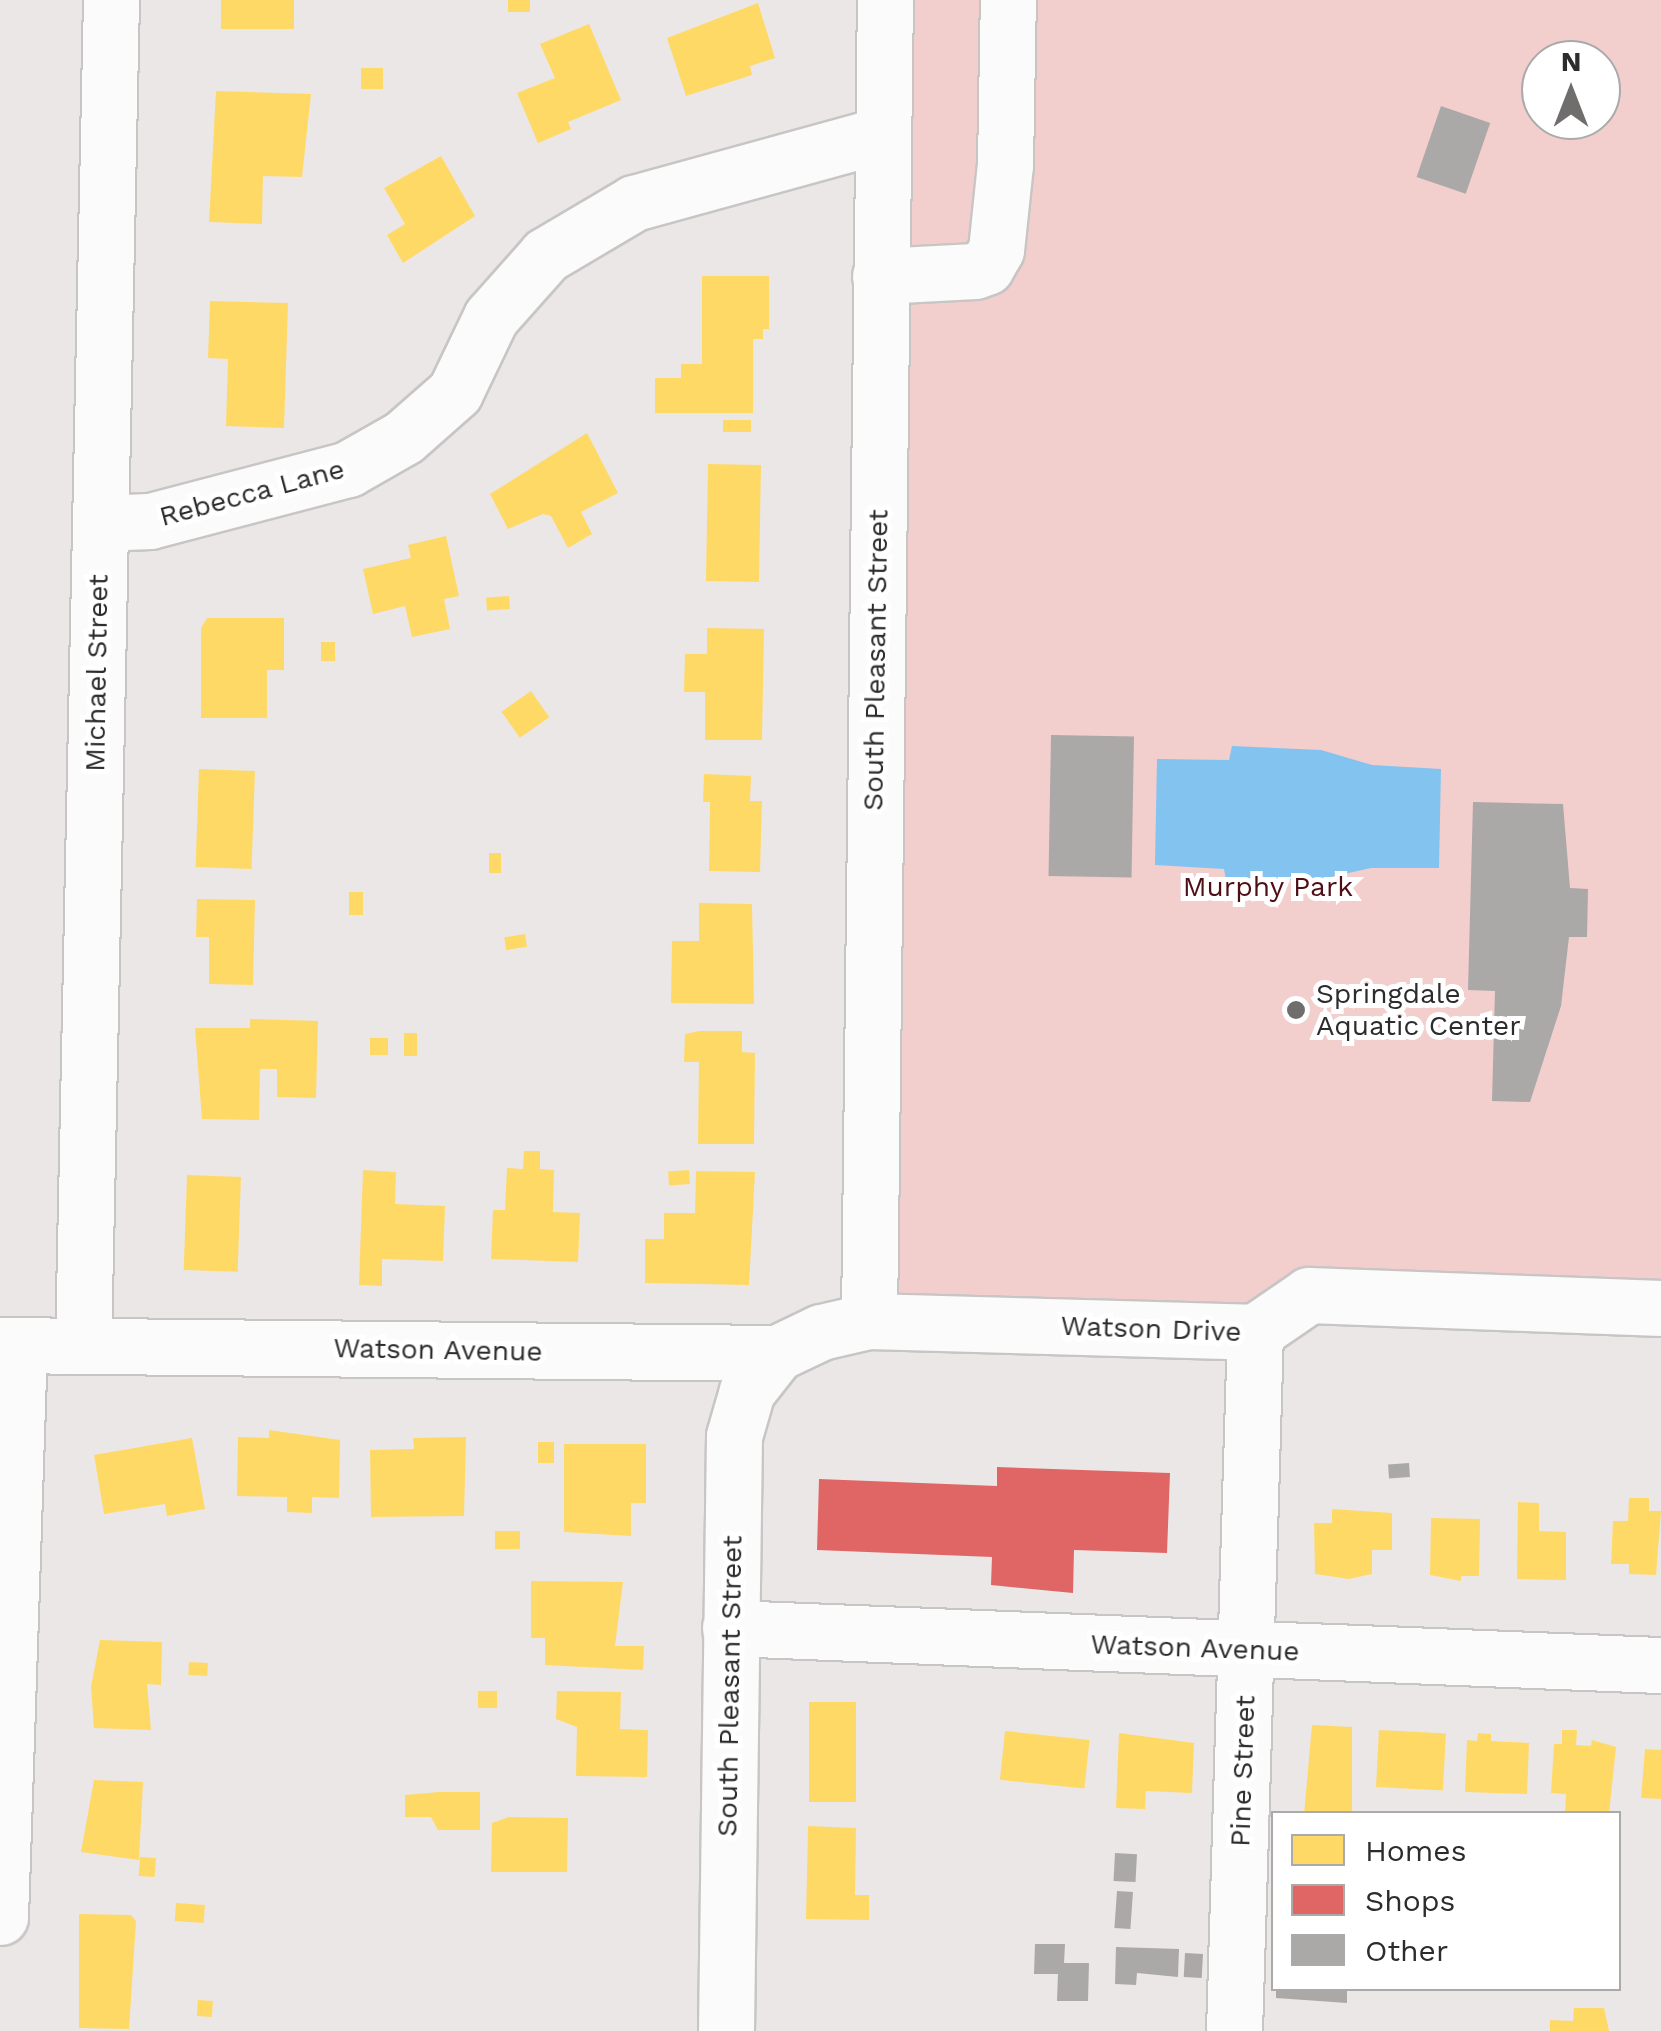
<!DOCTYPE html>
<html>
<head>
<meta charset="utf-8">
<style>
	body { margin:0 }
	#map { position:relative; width:1661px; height:2031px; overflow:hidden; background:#ebe7e7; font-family:"Work Sans",sans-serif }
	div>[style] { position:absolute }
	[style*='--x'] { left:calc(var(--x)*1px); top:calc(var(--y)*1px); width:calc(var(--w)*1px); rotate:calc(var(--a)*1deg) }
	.green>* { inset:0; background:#f2cecd }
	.water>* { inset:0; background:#83c3f0 }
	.homes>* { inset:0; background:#ffd966; transform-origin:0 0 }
	.shops>* { inset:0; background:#e06666 }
	.building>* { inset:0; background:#aba8a8; transform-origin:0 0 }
	.roads { filter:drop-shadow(2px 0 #c8c5c5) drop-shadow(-2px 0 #c8c5c5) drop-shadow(0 2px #c8c5c5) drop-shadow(0 -2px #c8c5c5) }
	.minor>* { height:55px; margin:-27.5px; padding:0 27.5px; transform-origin:27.5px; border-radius:27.5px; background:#fcfbfb }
	.dots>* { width:28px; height:28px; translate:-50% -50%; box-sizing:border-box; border:5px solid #fff; border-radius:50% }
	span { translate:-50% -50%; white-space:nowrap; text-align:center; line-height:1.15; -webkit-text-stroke:10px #fff; paint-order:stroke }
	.street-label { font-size:28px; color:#2d2b2b }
	.park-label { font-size:28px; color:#4f0e15 }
	.poi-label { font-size:28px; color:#2d2b2b }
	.left { translate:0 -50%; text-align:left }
	.legend { position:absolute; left:1271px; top:1811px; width:350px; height:180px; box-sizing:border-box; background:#fff; border:2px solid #abaaaa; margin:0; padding:12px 18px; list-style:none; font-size:30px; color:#2d2b2b }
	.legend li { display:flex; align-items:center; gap:20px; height:50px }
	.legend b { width:50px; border:2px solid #abaaaa }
	.north { position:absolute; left:1521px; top:40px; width:100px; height:100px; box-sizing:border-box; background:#fff; border:2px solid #abaaaa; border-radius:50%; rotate:0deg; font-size:28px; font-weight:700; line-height:40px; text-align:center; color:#2d2b2b }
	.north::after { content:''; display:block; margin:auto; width:35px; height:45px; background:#706d6d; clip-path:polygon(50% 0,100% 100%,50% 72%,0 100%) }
</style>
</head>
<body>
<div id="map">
	<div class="green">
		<i style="clip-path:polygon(evenodd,885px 0,1661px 0,1661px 1308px,1309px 1295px,1255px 1332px,869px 1321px,885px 0,1541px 60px,1601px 60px,1601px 120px,1541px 120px,1541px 60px)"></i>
	</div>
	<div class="water">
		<i style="clip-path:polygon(1232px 746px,1321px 750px,1372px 765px,1441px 769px,1439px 868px,1371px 868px,1317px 880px,1226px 880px,1224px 869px,1155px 865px,1157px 759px,1229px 760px)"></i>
	</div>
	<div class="homes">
		<i style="left:221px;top:0;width:73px;height:29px"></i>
		<i style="left:508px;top:0;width:22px;height:12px"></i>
		<i style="clip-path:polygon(758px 3px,775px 58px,750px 66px,752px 75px,686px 96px,667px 38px)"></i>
		<i style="clip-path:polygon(589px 24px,621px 100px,568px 122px,571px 129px,538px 143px,517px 93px,555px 78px,540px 44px)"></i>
		<i style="left:361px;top:68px;width:22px;height:21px"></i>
		<i style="clip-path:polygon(216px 91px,311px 94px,302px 177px,263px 176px,262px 224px,209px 222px)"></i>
		<i style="clip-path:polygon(441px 156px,475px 216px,403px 263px,387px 235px,405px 224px,384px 188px)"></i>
		<i style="clip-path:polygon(702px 276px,769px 276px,769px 329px,763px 329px,763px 339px,753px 339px,753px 413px,655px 413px,655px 378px,681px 378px,681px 364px,702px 364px)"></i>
		<i style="clip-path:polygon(210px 301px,288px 303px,284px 428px,226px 426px,228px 359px,208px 358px)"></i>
		<i style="left:723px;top:420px;width:28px;height:12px"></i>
		<i style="clip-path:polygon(587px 433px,618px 493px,581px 512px,592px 534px,568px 548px,551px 516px,543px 514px,508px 529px,490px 494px)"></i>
		<i style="left:708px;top:464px;width:53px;height:117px;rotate:1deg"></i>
		<i style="clip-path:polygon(446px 536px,459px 596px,444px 599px,450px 629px,412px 637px,405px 606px,373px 614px,363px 569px,411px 558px,408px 545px)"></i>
		<i style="left:509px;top:596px;width:13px;height:23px;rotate:86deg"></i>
		<i style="clip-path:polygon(207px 618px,284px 618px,284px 670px,267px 670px,267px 718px,201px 718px,201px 628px)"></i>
		<i style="clip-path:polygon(707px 628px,764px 629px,762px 740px,705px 740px,705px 692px,684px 692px,685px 654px,707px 654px)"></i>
		<i style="left:321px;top:642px;width:14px;height:19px"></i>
		<i style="left:531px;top:691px;width:32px;height:36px;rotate:55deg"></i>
		<i style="left:199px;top:769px;width:56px;height:98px;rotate:2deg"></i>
		<i style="clip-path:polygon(704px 774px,751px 776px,750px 801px,762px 801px,760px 872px,709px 871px,710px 802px,703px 802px)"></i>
		<i style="left:489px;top:853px;width:12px;height:20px"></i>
		<i style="left:349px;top:892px;width:14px;height:23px"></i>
		<i style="clip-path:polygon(197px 899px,255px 900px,253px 985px,209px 984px,209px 937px,196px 937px)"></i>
		<i style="clip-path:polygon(699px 903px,752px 904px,754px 1004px,671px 1003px,672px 941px,699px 941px)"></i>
		<i style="left:525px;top:934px;width:13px;height:21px;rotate:81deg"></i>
		<i style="clip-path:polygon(250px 1019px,318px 1021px,316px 1098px,277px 1097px,277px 1069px,260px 1069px,259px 1120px,202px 1119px,195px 1028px,250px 1028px)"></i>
		<i style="clip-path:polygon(699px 1031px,742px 1031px,742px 1052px,755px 1053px,754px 1144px,698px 1144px,699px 1062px,684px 1062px,685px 1034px)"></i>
		<i style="left:404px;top:1033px;width:13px;height:23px"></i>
		<i style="left:370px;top:1038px;width:18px;height:17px"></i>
		<i style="clip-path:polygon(524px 1151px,540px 1151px,540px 1169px,554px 1170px,553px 1212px,580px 1213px,578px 1262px,491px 1259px,493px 1210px,505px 1210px,507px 1168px,523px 1169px)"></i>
		<i style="clip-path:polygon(363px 1170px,396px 1172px,395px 1204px,445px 1206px,443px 1261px,382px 1259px,382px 1286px,359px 1285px)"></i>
		<i style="left:689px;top:1170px;width:14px;height:21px;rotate:86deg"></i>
		<i style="clip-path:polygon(696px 1171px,755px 1172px,749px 1285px,645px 1283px,645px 1239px,664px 1239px,664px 1213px,695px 1213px)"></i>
		<i style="left:187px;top:1175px;width:54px;height:95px;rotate:2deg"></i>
		<i style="clip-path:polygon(269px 1430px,340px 1440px,339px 1498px,312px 1497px,312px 1513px,287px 1512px,287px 1497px,237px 1496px,238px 1437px,269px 1438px)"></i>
		<i style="clip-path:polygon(466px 1437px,464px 1516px,371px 1517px,370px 1450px,414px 1449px,413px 1438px)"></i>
		<i style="clip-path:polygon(192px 1438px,205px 1509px,167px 1516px,165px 1504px,104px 1514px,94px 1455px)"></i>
		<i style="left:538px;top:1442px;width:16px;height:21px"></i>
		<i style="clip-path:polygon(564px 1444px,646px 1444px,646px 1503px,631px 1503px,631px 1536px,564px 1532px)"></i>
		<i style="clip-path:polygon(1629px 1498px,1649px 1498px,1649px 1511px,1661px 1511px,1656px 1575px,1629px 1574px,1629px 1564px,1611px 1564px,1613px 1521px,1628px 1521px)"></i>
		<i style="clip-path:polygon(1518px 1502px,1539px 1503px,1539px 1531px,1566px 1532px,1566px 1580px,1517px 1579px)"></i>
		<i style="clip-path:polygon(1332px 1509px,1392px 1513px,1392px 1550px,1372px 1550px,1372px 1574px,1349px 1579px,1315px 1574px,1314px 1523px,1332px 1523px)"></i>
		<i style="clip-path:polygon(1431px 1518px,1480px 1519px,1479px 1576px,1461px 1576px,1461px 1581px,1430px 1575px)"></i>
		<i style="left:495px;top:1531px;width:25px;height:18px"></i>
		<i style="clip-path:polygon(531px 1581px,623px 1582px,615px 1646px,644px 1646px,643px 1670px,545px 1665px,545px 1638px,531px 1638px)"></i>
		<i style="clip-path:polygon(100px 1640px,162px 1642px,161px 1685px,147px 1684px,151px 1730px,94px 1728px,91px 1687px)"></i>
		<i style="left:189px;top:1662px;width:19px;height:13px;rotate:3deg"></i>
		<i style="left:478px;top:1691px;width:19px;height:17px"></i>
		<i style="clip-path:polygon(557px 1691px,621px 1692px,620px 1729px,648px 1730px,647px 1777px,576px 1776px,577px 1727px,556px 1719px)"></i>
		<i style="left:809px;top:1702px;width:47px;height:100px"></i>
		<i style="clip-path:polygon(1312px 1725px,1352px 1727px,1352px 1814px,1304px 1814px)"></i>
		<i style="left:1379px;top:1730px;width:67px;height:57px;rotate:3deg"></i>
		<i style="clip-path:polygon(1562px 1730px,1577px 1730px,1576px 1745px,1591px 1746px,1592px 1740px,1616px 1747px,1609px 1814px,1565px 1814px,1566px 1794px,1551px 1793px,1554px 1744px,1562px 1744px)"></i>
		<i style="left:1005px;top:1731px;width:85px;height:49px;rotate:6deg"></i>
		<i style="clip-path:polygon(1119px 1733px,1194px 1743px,1192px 1793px,1146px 1791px,1145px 1809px,1116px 1808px)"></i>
		<i style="clip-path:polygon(1478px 1733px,1491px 1734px,1491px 1741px,1529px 1743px,1527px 1794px,1465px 1792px,1467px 1740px,1477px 1741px)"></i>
		<i style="clip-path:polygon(1645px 1749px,1661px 1750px,1661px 1799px,1641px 1798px)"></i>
		<i style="clip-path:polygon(94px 1780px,143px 1782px,139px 1860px,81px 1852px)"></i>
		<i style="clip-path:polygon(439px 1792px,480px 1792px,480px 1830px,438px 1830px,431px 1817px,405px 1817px,405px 1795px)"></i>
		<i style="clip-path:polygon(509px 1817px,568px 1818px,567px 1872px,491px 1872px,492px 1823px)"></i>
		<i style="clip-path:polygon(808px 1826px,856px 1828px,855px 1895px,869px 1895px,869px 1920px,806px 1919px)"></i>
		<i style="left:140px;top:1857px;width:16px;height:19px;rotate:4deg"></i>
		<i style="left:176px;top:1903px;width:29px;height:18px;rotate:4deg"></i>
		<i style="clip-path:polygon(79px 1914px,131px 1915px,136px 1921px,129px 2029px,79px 2028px)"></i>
		<i style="left:198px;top:2000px;width:15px;height:16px;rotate:4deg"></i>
		<i style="clip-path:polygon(1574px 2008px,1604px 2008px,1609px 2031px,1550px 2031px,1550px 2020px,1573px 2021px)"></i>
	</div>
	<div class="shops">
		<i style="clip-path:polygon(997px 1467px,1170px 1473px,1167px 1553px,1074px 1550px,1073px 1593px,991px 1585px,992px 1557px,817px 1550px,819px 1479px,997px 1486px)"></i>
	</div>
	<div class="building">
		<i style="left:1441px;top:106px;width:52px;height:75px;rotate:19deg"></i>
		<i style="left:1051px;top:735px;width:83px;height:141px;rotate:1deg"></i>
		<i style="clip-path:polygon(1473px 802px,1563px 804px,1570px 888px,1588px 889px,1587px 937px,1569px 937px,1561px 1006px,1530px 1102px,1492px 1101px,1495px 991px,1468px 990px)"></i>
		<i style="left:1409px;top:1463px;width:14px;height:21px;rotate:86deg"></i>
		<i style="left:1115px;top:1853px;width:22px;height:28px;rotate:3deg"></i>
		<i style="left:1117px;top:1891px;width:16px;height:37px;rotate:4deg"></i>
		<i style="clip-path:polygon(1035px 1944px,1065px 1944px,1064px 1963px,1089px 1963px,1088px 2001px,1057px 2001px,1058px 1974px,1034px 1974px)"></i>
		<i style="clip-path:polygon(1116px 1947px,1179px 1949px,1178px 1977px,1137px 1973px,1136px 1985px,1115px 1984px)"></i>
		<i style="left:1185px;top:1953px;width:18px;height:24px;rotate:3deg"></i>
		<i style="clip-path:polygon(1276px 1988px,1347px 1988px,1347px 2003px,1276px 1998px)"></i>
	</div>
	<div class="roads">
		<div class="minor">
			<i style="--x:880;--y:276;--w:95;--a:-3"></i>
			<i style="--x:975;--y:271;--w:12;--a:-20"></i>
			<i style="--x:986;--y:267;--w:20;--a:-60"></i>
			<i style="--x:996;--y:250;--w:86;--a:-84"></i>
			<i style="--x:1005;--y:164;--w:164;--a:-89"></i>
			<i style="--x:100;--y:523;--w:50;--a:-2.3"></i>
			<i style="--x:150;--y:521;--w:205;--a:-14.7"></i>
			<i style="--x:348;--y:469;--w:64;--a:-29.7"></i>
			<i style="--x:404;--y:437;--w:68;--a:-41.4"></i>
			<i style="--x:455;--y:392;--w:83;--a:-64.4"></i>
			<i style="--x:491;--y:317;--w:83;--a:-48.4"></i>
			<i style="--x:546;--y:255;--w:102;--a:-30.6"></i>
			<i style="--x:634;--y:203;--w:256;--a:-15.4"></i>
			<i style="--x:869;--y:1321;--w:1321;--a:-89.31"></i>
			<i style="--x:0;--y:1345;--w:777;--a:0.59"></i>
			<i style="--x:777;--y:1353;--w:49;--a:-25.5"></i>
			<i style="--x:821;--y:1332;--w:49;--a:-12.9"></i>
			<i style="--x:869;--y:1321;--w:386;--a:1.6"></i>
			<i style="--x:1255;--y:1332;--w:65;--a:-34.4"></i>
			<i style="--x:1309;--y:1295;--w:352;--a:2.1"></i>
			<i style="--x:83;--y:1346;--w:1346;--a:-88.81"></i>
			<i style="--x:730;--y:1628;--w:932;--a:2.28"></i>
			<i style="--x:0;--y:1917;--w:572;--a:-88.1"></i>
			<i style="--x:726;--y:2031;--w:595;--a:-89.23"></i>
			<i style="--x:734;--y:1436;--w:47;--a:-73.9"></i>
			<i style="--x:747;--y:1391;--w:48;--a:-51.7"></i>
			<i style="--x:1234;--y:2031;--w:699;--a:-88.28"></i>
		</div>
	</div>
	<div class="dots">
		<i style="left:1296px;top:1010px;background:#706d6d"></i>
	</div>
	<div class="street-label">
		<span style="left:252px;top:493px;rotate:-15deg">Rebecca Lane</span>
		<span style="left:876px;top:660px;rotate:-89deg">South Pleasant Street</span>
		<span style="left:97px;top:673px;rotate:-89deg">Michael Street</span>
		<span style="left:1151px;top:1329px;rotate:2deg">Watson Drive</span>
		<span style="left:438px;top:1350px;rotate:1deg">Watson Avenue</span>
		<span style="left:1195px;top:1648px;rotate:2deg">Watson Avenue</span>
		<span style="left:730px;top:1686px;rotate:-89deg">South Pleasant Street</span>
		<span style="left:1243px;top:1771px;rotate:-88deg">Pine Street</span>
	</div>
	<div class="park-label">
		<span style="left:1268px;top:887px">Murphy Park</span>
	</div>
	<div class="poi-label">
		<span class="left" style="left:1316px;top:1010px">Springdale<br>Aquatic Center</span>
	</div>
	<ul class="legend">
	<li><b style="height:28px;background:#ffd966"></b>Homes</li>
	<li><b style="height:28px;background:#e06666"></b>Shops</li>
	<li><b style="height:28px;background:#aba8a8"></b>Other</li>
	</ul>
	<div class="north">N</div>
</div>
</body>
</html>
